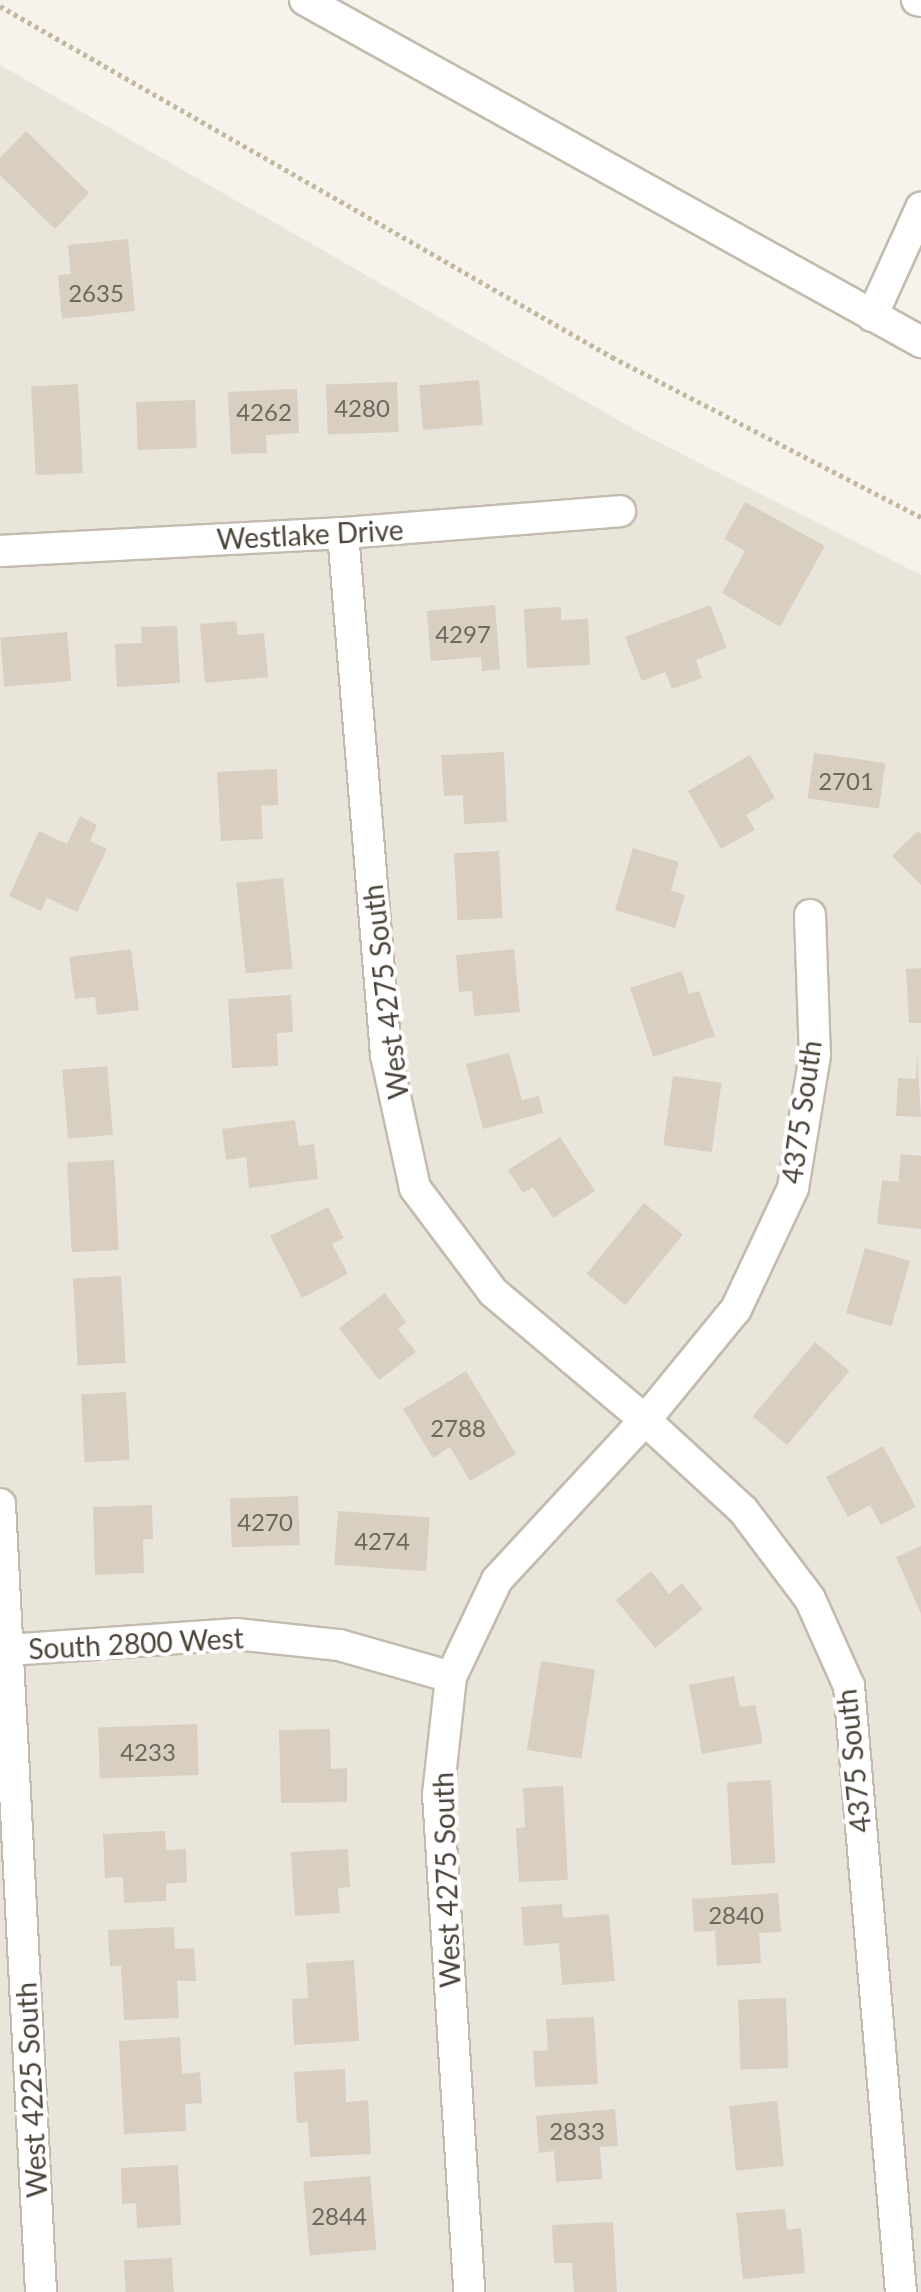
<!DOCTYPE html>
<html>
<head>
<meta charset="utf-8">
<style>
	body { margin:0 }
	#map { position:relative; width:921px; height:2292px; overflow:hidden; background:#f6f3ec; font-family:Lato,sans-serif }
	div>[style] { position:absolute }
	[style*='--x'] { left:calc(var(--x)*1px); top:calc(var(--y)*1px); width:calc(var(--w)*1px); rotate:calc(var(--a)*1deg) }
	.residential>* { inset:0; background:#eae5da }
	.building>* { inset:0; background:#d8cfc1; transform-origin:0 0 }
	.path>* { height:5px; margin-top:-2.5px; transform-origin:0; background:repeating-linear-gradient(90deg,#c4b79f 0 4px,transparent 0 8px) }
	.roads { filter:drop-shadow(2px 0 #c2bbae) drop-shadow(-2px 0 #c2bbae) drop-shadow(0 2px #c2bbae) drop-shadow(0 -2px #c2bbae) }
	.street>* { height:30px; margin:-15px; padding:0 15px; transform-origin:15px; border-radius:15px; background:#fff }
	span { translate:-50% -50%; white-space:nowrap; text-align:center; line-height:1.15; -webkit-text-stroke:8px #fff; paint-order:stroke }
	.number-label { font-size:24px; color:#6e675b }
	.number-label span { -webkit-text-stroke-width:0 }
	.street-label { font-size:28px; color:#4b4439 }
</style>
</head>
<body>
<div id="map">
	<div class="residential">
		<i style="clip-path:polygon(0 65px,646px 436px,921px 575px,921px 2292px,0 2292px)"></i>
	</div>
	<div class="building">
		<i style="clip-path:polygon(26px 131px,89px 193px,55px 229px,0 175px,0 158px)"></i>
		<i style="clip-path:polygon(128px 239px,135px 311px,62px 319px,58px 275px,71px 274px,68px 245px)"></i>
		<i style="left:479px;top:380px;width:45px;height:60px;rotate:85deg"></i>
		<i style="left:397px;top:382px;width:50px;height:71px;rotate:88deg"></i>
		<i style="left:78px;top:384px;width:89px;height:47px;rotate:87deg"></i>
		<i style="clip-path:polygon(297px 389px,299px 433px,266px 435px,267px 453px,231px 454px,228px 392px)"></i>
		<i style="left:195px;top:400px;width:48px;height:59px;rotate:88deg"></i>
		<i style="clip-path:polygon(745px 502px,825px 546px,780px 627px,722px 593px,745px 551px,724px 539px)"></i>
		<i style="clip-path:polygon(495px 605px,500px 669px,482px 671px,481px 657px,431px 661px,427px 611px)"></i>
		<i style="clip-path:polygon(710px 605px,727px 648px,696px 660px,702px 678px,672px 689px,665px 672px,642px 681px,625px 637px)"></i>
		<i style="clip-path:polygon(561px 607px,561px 620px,588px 619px,590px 665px,527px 668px,524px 609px)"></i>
		<i style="clip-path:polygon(236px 621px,238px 635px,264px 633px,268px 677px,205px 683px,200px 624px)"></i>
		<i style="clip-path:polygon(177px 626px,180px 683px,117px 687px,115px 644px,142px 643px,141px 627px)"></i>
		<i style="left:67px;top:632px;width:49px;height:67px;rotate:85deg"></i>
		<i style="clip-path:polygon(504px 752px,507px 822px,464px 824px,463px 795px,444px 796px,441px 755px)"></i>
		<i style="left:814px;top:753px;width:72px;height:46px;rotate:8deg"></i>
		<i style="clip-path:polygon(750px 755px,775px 798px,746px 815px,755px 830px,721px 849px,688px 791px)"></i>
		<i style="clip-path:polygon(277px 769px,278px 805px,261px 806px,263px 839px,221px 841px,217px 772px)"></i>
		<i style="clip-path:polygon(80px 816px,97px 825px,90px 841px,107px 849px,77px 912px,47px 898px,41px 911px,9px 896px,39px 831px,67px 844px)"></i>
		<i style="clip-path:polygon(918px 831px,921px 834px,921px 885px,892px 856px)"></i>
		<i style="clip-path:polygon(633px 848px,679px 862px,671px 890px,685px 895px,675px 928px,615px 910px)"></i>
		<i style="left:499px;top:851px;width:67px;height:45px;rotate:87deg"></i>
		<i style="left:283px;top:878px;width:91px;height:47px;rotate:84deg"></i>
		<i style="clip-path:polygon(131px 949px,139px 1010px,97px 1015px,95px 997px,75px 999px,69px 957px)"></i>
		<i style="clip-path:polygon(514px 949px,520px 1012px,474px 1016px,472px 991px,459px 992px,456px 955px)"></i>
		<i style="clip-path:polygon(921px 968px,921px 1023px,909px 1023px,906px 969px)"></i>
		<i style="clip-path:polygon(682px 971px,689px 994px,699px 991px,715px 1036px,653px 1057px,630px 988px)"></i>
		<i style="clip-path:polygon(291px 995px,293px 1032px,277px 1033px,278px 1066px,232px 1068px,228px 999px)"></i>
		<i style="clip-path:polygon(509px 1053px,522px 1100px,539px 1096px,543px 1113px,483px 1129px,466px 1064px)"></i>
		<i style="clip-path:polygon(917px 1053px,921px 1117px,896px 1116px,898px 1078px,916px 1079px)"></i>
		<i style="left:107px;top:1066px;width:69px;height:45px;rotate:85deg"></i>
		<i style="left:673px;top:1076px;width:49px;height:70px;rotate:8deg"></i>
		<i style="clip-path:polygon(295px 1120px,299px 1146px,314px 1144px,318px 1179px,249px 1188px,246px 1157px,226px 1160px,222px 1129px)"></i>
		<i style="clip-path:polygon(560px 1137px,595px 1191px,553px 1218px,533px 1187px,523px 1193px,508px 1170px)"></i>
		<i style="clip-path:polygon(901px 1154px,921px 1156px,921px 1229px,877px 1224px,882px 1180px,898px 1182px)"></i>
		<i style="left:114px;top:1160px;width:90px;height:47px;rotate:87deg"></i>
		<i style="left:644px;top:1203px;width:50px;height:91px;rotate:39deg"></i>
		<i style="clip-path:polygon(328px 1207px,344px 1238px,332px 1244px,348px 1274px,302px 1298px,270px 1236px)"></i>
		<i style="left:865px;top:1248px;width:47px;height:68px;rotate:16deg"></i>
		<i style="left:121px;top:1276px;width:87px;height:48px;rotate:87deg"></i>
		<i style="clip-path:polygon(385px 1293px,406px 1322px,398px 1329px,416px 1352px,379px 1380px,339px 1328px)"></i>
		<i style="left:815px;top:1342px;width:45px;height:97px;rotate:40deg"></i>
		<i style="clip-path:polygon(466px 1371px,516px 1454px,470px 1481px,450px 1447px,433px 1458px,403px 1409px)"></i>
		<i style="left:126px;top:1392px;width:68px;height:45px;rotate:87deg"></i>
		<i style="clip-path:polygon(883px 1446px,916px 1507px,881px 1525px,870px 1505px,848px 1517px,826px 1477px)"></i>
		<i style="left:298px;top:1496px;width:49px;height:68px;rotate:88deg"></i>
		<i style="clip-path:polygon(152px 1505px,153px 1539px,143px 1539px,144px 1573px,95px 1575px,93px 1507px)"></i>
		<i style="left:338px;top:1511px;width:92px;height:54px;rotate:4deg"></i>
		<i style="clip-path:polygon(921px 1546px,921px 1614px,896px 1557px)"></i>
		<i style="clip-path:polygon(651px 1571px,669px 1594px,682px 1583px,703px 1609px,655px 1648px,616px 1600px)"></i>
		<i style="left:541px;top:1661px;width:55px;height:90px;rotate:9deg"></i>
		<i style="clip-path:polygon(734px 1676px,740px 1707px,755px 1705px,763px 1743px,702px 1754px,689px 1685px)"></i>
		<i style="left:197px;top:1724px;width:51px;height:99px;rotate:88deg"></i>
		<i style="clip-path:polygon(330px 1729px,331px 1769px,347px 1768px,347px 1802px,281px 1803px,279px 1730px)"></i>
		<i style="left:771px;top:1780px;width:83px;height:44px;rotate:87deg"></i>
		<i style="clip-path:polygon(563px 1786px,568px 1880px,519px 1882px,516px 1828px,525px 1827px,523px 1788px)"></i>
		<i style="clip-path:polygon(165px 1831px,166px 1850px,186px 1849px,187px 1882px,166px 1884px,166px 1901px,124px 1903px,123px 1877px,105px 1878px,103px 1834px)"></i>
		<i style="clip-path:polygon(348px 1849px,350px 1887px,338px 1888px,340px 1913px,295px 1916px,291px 1852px)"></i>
		<i style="clip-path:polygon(778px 1893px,781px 1932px,759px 1933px,761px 1963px,717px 1966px,715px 1931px,694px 1932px,692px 1899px)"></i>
		<i style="clip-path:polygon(562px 1904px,563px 1918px,609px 1914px,615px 1981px,562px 1985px,559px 1943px,524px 1946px,521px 1907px)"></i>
		<i style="clip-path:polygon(174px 1927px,175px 1949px,194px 1948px,196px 1981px,177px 1981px,179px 2018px,124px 2020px,121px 1966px,110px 1966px,108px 1930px)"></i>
		<i style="clip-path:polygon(354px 1960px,359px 2041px,294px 2045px,292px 1999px,308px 1998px,306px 1963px)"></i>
		<i style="left:786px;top:1998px;width:70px;height:48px;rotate:88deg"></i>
		<i style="clip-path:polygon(594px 2017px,598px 2084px,535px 2087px,533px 2051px,548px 2050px,546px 2019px)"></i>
		<i style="clip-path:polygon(180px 2037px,182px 2074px,200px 2072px,202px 2103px,185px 2104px,186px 2131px,124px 2134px,119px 2041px)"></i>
		<i style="clip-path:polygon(345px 2069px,346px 2102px,368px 2100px,371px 2154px,310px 2157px,308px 2122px,297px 2123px,294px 2072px)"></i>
		<i style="left:777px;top:2101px;width:65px;height:48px;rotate:84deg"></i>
		<i style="clip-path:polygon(615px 2109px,618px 2146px,600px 2147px,602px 2179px,556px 2182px,554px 2151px,539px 2153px,536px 2116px)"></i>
		<i style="clip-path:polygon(178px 2165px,181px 2225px,137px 2228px,136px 2203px,122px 2204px,121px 2168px)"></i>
		<i style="left:370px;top:2176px;width:74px;height:67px;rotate:85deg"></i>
		<i style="clip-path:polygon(785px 2209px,787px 2230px,801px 2228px,805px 2273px,743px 2279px,736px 2213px)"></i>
		<i style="clip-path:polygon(613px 2222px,617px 2292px,574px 2292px,572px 2263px,554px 2263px,552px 2225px)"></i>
		<i style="left:172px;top:2258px;width:34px;height:48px;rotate:87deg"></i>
	</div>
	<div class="path">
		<i style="--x:0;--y:6;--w:706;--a:29.84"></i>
		<i style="--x:612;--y:357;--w:348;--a:27.4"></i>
	</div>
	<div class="roads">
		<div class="street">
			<i style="--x:305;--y:0;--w:705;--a:29.04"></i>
			<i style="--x:917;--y:0;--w:4;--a:14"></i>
			<i style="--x:872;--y:316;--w:119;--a:-65.6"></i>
			<i style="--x:343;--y:533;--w:524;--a:85.29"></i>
			<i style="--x:386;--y:1055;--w:136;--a:77.7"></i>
			<i style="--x:415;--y:1188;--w:130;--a:53.1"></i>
			<i style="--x:493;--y:1292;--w:199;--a:40.1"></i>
			<i style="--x:645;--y:1420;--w:218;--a:132.8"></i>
			<i style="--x:497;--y:1580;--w:107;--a:115.4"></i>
			<i style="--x:451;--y:1677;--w:118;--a:96.3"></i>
			<i style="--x:438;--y:1794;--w:499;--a:86.4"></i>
			<i style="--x:0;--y:551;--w:343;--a:-3"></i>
			<i style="--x:343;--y:533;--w:278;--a:-4.5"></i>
			<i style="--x:810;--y:915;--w:140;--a:88"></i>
			<i style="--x:815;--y:1055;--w:135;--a:99.4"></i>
			<i style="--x:793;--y:1188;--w:134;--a:115.2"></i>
			<i style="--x:736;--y:1309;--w:144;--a:129.3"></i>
			<i style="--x:645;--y:1420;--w:133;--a:42.6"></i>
			<i style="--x:743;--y:1510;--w:111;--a:53"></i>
			<i style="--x:810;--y:1599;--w:95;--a:65.9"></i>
			<i style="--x:849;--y:1686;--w:608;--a:85.1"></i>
			<i style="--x:0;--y:1504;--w:789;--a:87.02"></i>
			<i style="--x:8;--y:1650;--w:229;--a:-4"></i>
			<i style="--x:236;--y:1634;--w:104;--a:6.1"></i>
			<i style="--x:339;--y:1645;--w:116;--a:15.9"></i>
		</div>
	</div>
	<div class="number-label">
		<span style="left:96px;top:293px">2635</span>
		<span style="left:362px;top:408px">4280</span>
		<span style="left:264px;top:412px">4262</span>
		<span style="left:463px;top:634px">4297</span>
		<span style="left:846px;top:781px">2701</span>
		<span style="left:458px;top:1428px">2788</span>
		<span style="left:265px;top:1522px">4270</span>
		<span style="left:382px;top:1541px">4274</span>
		<span style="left:148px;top:1752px">4233</span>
		<span style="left:736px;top:1915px">2840</span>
		<span style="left:577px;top:2131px">2833</span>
		<span style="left:339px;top:2216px">2844</span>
	</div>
	<div class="street-label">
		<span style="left:310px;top:534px;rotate:-3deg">Westlake Drive</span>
		<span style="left:385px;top:992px;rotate:-97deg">West 4275 South</span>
		<span style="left:801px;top:1112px;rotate:-82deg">4375 South</span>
		<span style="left:136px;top:1643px;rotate:-3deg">South 2800 West</span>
		<span style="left:853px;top:1761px;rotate:-96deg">4375 South</span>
		<span style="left:446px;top:1880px;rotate:-92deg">West 4275 South</span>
		<span style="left:31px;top:2090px;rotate:-93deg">West 4225 South</span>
	</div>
</div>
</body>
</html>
